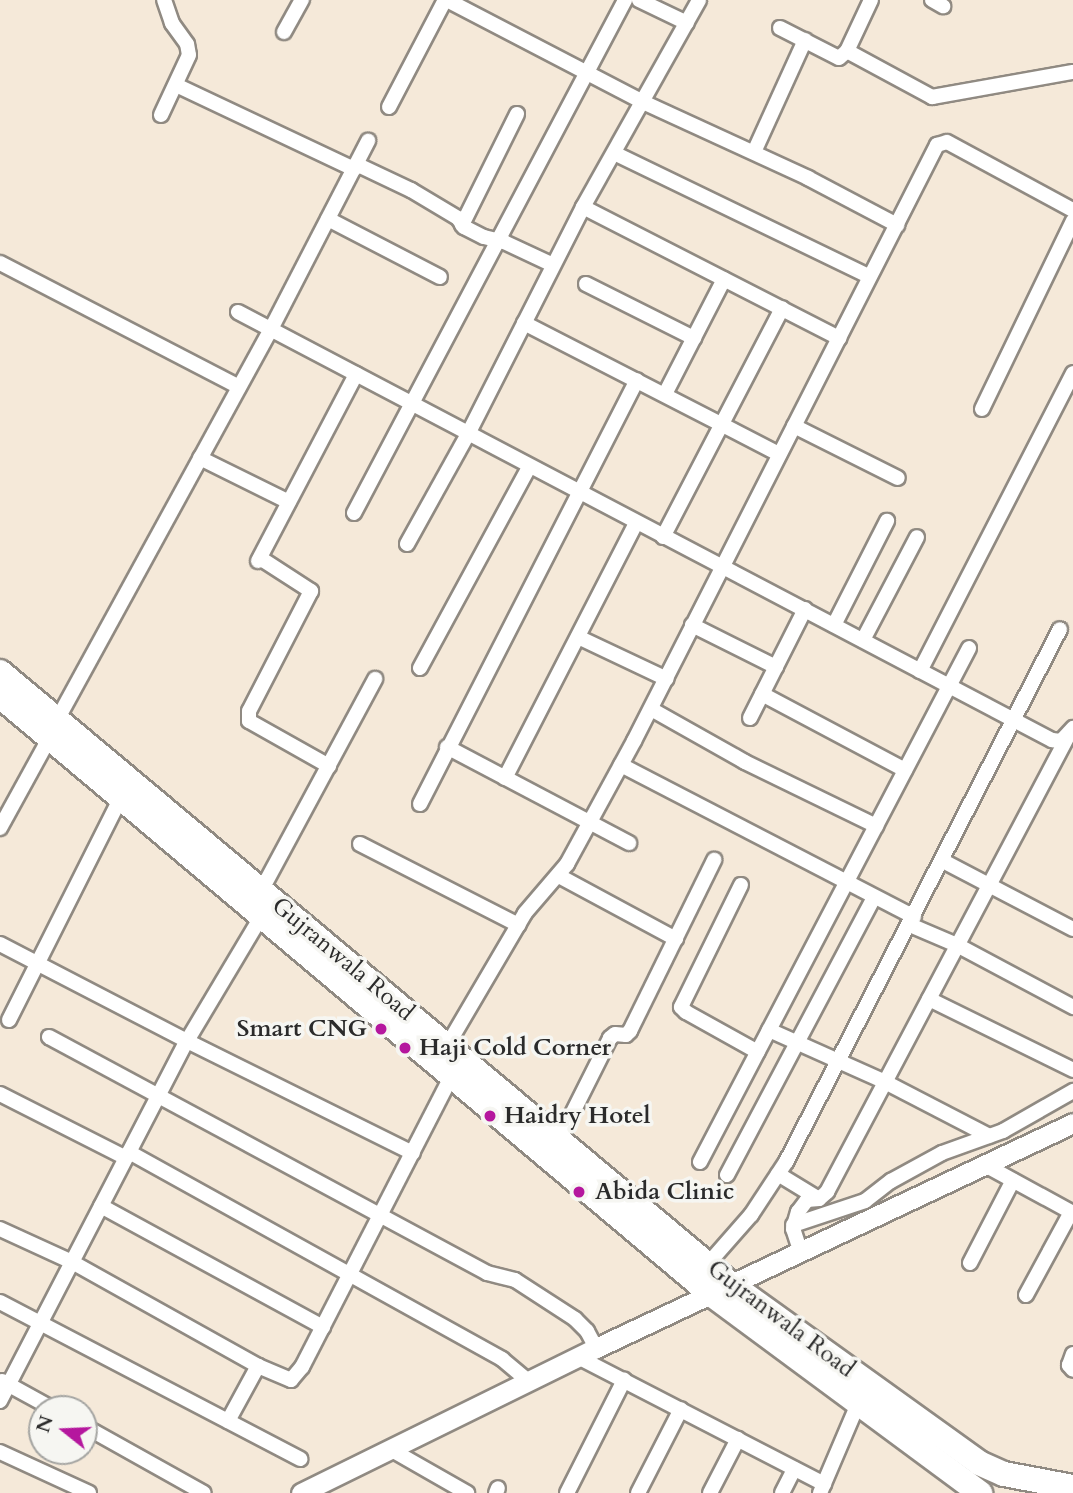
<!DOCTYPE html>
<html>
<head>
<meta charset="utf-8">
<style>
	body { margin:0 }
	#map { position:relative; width:1073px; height:1493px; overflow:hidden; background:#f5e9d9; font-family:Cardo,serif }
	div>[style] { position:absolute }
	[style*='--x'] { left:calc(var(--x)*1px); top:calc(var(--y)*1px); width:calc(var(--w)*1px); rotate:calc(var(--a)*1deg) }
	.roads { filter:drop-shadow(2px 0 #908a82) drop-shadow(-2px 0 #908a82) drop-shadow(0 2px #908a82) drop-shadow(0 -2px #908a82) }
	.street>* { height:14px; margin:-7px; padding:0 7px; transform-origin:7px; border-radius:7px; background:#fff }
	.secondary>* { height:19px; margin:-9.5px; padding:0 9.5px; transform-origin:9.5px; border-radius:9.5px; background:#fff }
	.highway>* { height:24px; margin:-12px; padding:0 12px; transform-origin:12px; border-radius:12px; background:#fff }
	.dots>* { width:19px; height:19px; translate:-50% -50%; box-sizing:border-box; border:4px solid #f6f6f2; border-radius:50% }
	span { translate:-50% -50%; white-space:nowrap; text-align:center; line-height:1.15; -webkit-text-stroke:7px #f6f6f2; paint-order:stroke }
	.street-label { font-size:24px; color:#2b2b2b }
	.poi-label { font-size:24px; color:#2b2b2b; font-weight:700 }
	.right { translate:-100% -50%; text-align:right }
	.left { translate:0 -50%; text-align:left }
	.north { position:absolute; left:28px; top:1395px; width:70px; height:70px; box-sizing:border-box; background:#f6f6f2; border:2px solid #a5a5a2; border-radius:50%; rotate:288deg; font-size:19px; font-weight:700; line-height:28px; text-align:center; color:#2b2b2b }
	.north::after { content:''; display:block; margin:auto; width:24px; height:32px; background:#b5179e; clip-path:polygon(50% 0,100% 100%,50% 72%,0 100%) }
</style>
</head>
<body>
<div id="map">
	<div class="roads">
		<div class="street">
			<i style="--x:447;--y:0;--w:221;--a:27.5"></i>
			<i style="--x:643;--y:102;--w:182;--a:24.7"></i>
			<i style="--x:808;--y:178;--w:101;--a:27.8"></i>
			<i style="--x:639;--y:0;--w:53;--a:25.6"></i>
			<i style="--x:932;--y:0;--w:13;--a:29"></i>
			<i style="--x:780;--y:28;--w:66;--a:27"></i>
			<i style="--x:839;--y:58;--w:11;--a:-41"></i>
			<i style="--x:847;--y:51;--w:56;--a:-64.8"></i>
			<i style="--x:284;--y:32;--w:37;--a:-61"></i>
			<i style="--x:847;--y:51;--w:97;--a:28.4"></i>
			<i style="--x:932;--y:97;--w:143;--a:-10.1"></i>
			<i style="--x:176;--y:85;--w:197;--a:25.3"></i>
			<i style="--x:389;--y:107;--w:121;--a:-62.4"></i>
			<i style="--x:161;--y:115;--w:66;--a:-65"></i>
			<i style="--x:189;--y:55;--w:11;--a:-100"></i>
			<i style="--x:187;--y:44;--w:26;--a:-126"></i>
			<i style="--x:172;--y:23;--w:24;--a:-109"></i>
			<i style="--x:754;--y:152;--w:123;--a:-65.5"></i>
			<i style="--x:614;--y:153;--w:282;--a:25.8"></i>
			<i style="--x:356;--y:164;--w:61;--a:25.3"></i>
			<i style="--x:411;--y:190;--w:55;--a:30.8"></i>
			<i style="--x:458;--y:218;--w:11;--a:56"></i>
			<i style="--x:464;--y:227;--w:22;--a:27"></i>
			<i style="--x:484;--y:237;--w:21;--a:14"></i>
			<i style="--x:504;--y:242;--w:54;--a:25.1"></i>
			<i style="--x:583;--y:207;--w:288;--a:27.1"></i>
			<i style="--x:328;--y:219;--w:126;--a:27.4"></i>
			<i style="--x:462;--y:225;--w:124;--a:-63.6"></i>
			<i style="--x:0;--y:263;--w:269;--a:27.4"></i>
			<i style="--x:586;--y:284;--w:121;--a:26.6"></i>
			<i style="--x:238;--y:312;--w:920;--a:27.74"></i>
			<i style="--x:1052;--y:740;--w:9;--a:6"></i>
			<i style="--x:1061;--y:741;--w:18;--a:-47"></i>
			<i style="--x:524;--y:323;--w:287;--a:27.2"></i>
			<i style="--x:665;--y:394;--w:129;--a:-62.8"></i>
			<i style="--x:982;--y:409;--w:209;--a:-64.2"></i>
			<i style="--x:794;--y:426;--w:116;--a:26.6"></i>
			<i style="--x:200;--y:458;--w:99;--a:26.3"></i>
			<i style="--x:354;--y:513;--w:580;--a:-62.15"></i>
			<i style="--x:663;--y:537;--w:258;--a:-62.5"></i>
			<i style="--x:407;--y:544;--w:126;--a:-61"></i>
			<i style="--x:468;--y:434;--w:254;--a:-63.1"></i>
			<i style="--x:583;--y:207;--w:237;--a:-60.7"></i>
			<i style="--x:260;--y:558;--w:61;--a:32.9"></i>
			<i style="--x:311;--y:591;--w:135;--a:117.3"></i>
			<i style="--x:249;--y:711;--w:10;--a:90"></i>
			<i style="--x:249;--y:721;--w:92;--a:29.4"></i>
			<i style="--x:258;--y:561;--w:211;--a:-62.3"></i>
			<i style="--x:692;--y:625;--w:94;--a:26.6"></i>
			<i style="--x:834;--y:625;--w:117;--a:-63"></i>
			<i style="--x:578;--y:637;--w:98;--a:25.3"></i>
			<i style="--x:863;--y:640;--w:116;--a:-62.3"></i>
			<i style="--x:420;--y:668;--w:229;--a:-61.5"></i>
			<i style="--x:920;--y:671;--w:335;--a:-62.8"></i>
			<i style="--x:762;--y:694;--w:162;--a:28"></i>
			<i style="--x:651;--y:709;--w:108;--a:29.4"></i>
			<i style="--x:745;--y:762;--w:146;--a:26"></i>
			<i style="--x:750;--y:718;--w:122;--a:-63.2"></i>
			<i style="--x:57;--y:720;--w:446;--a:-61.3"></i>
			<i style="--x:271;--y:329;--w:212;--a:-62.7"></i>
			<i style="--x:447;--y:747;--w:206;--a:27.8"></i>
			<i style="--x:621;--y:765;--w:330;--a:27.4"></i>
			<i style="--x:505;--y:778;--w:287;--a:-62.8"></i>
			<i style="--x:420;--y:804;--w:476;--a:-62.9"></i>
			<i style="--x:0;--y:828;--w:104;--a:-61.2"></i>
			<i style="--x:360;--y:844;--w:178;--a:27.1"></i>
			<i style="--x:943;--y:861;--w:147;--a:27.6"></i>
			<i style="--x:559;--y:876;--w:133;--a:28.3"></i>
			<i style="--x:741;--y:885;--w:136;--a:116.2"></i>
			<i style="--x:681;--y:1007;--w:7;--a:45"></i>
			<i style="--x:686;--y:1012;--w:82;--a:29.1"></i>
			<i style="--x:261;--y:891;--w:241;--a:-61.7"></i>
			<i style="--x:910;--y:925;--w:51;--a:23.1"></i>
			<i style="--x:957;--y:945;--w:132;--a:28.1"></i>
			<i style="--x:0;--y:944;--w:211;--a:27.4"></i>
			<i style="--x:187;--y:1041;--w:252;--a:26.4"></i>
			<i style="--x:929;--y:999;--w:161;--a:26.2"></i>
			<i style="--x:9;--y:1020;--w:250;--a:-63.3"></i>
			<i style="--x:769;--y:1030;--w:127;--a:24.1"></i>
			<i style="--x:885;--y:1082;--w:117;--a:27.4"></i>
			<i style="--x:49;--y:1037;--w:498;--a:28.3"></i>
			<i style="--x:487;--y:1273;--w:29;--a:14"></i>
			<i style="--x:515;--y:1280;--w:72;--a:33"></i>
			<i style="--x:575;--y:1319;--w:17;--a:45"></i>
			<i style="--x:587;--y:1331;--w:19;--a:62"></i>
			<i style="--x:447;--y:1046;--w:154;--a:-59.6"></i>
			<i style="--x:525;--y:913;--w:65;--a:-49.4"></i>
			<i style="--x:567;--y:864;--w:140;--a:-61.4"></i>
			<i style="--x:634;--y:741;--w:669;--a:-63.05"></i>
			<i style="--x:937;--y:145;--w:10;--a:-17"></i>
			<i style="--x:947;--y:142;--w:143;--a:28.4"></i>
			<i style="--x:0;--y:1094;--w:141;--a:26.9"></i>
			<i style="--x:559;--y:1140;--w:114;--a:-63.4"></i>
			<i style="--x:610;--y:1038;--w:6;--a:-39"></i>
			<i style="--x:615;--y:1034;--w:11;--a:5"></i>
			<i style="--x:626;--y:1035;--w:6;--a:-45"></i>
			<i style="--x:630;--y:1031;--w:191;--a:-63.8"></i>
			<i style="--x:129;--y:1152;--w:427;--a:29"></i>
			<i style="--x:502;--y:1359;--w:34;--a:40"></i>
			<i style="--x:700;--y:1162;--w:580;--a:-62.37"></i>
			<i style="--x:985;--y:1165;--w:100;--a:28.6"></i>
			<i style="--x:778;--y:1174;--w:48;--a:31.4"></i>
			<i style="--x:727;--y:1175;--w:314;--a:-62.1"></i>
			<i style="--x:101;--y:1206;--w:253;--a:28.6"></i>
			<i style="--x:793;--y:1225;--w:76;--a:-18.4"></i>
			<i style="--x:865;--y:1201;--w:33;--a:-38"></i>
			<i style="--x:891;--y:1181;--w:58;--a:-28.8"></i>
			<i style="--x:942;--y:1153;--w:65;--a:-19.8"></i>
			<i style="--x:1003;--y:1131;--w:81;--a:-29.7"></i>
			<i style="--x:0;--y:1229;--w:79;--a:24.6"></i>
			<i style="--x:72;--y:1262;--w:213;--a:29.2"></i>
			<i style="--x:258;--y:1366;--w:36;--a:23"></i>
			<i style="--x:291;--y:1380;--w:17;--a:-50"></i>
			<i style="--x:302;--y:1367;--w:328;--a:-62.8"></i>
			<i style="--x:801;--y:1253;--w:25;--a:-108"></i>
			<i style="--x:793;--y:1229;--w:18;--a:-74"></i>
			<i style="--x:798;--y:1212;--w:15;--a:-53"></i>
			<i style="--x:807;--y:1200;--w:12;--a:-5"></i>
			<i style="--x:819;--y:1199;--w:11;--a:-41"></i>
			<i style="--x:827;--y:1192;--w:516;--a:-62.14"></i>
			<i style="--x:970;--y:1263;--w:93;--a:-62.6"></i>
			<i style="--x:707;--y:1265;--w:67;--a:-48.7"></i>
			<i style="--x:751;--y:1215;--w:64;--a:-56.6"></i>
			<i style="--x:786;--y:1162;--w:599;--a:-62.79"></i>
			<i style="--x:1026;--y:1295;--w:94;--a:-61.5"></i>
			<i style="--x:0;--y:1302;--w:339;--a:27.6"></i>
			<i style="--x:1073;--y:1354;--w:12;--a:110"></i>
			<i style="--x:1069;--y:1365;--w:6;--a:51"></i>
			<i style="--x:578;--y:1357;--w:277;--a:27.3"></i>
			<i style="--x:2;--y:1381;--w:58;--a:28.8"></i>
			<i style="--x:0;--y:1401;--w:406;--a:-62.6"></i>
			<i style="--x:187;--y:1041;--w:147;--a:-59.2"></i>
			<i style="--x:228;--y:1421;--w:63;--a:-61.4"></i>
			<i style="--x:84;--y:1426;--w:137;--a:29.2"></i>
			<i style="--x:390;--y:1449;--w:89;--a:29.7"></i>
			<i style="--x:0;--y:1452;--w:98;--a:24.7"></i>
			<i style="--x:496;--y:1493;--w:5;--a:-68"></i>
			<i style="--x:567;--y:1493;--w:127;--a:-63.2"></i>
			<i style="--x:638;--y:1493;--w:94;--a:-62.9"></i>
			<i style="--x:710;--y:1493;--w:61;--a:-62.6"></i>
			<i style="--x:782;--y:1493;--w:27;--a:-63"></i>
			<i style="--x:820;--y:1493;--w:97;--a:-66.9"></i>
		</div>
		<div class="secondary">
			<i style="--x:301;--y:1493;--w:329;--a:-26.2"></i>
			<i style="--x:596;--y:1348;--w:527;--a:-25.25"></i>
		</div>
		<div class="highway">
			<i style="--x:0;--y:672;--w:956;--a:39.95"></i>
			<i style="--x:733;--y:1286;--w:303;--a:35.7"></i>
			<i style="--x:979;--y:1463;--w:27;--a:24"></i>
			<i style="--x:1004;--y:1474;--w:70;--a:10.7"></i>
			<i style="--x:0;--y:696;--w:929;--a:40.07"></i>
			<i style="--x:711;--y:1294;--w:335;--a:36.5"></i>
		</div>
	</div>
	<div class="dots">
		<i style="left:381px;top:1029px;background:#b5179e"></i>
		<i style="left:405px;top:1048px;background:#b5179e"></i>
		<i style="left:490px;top:1116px;background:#b5179e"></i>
		<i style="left:579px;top:1192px;background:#b5179e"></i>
	</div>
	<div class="street-label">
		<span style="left:343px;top:959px;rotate:40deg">Gujranwala Road</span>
		<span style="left:781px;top:1319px;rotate:37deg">Gujranwala Road</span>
	</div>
	<div class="poi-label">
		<span class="right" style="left:367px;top:1029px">Smart CNG</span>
		<span class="left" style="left:419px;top:1048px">Haji Cold Corner</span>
		<span class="left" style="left:504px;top:1116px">Haidry Hotel</span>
		<span class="left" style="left:595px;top:1192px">Abida Clinic</span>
	</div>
	<div class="north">N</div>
</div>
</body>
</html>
